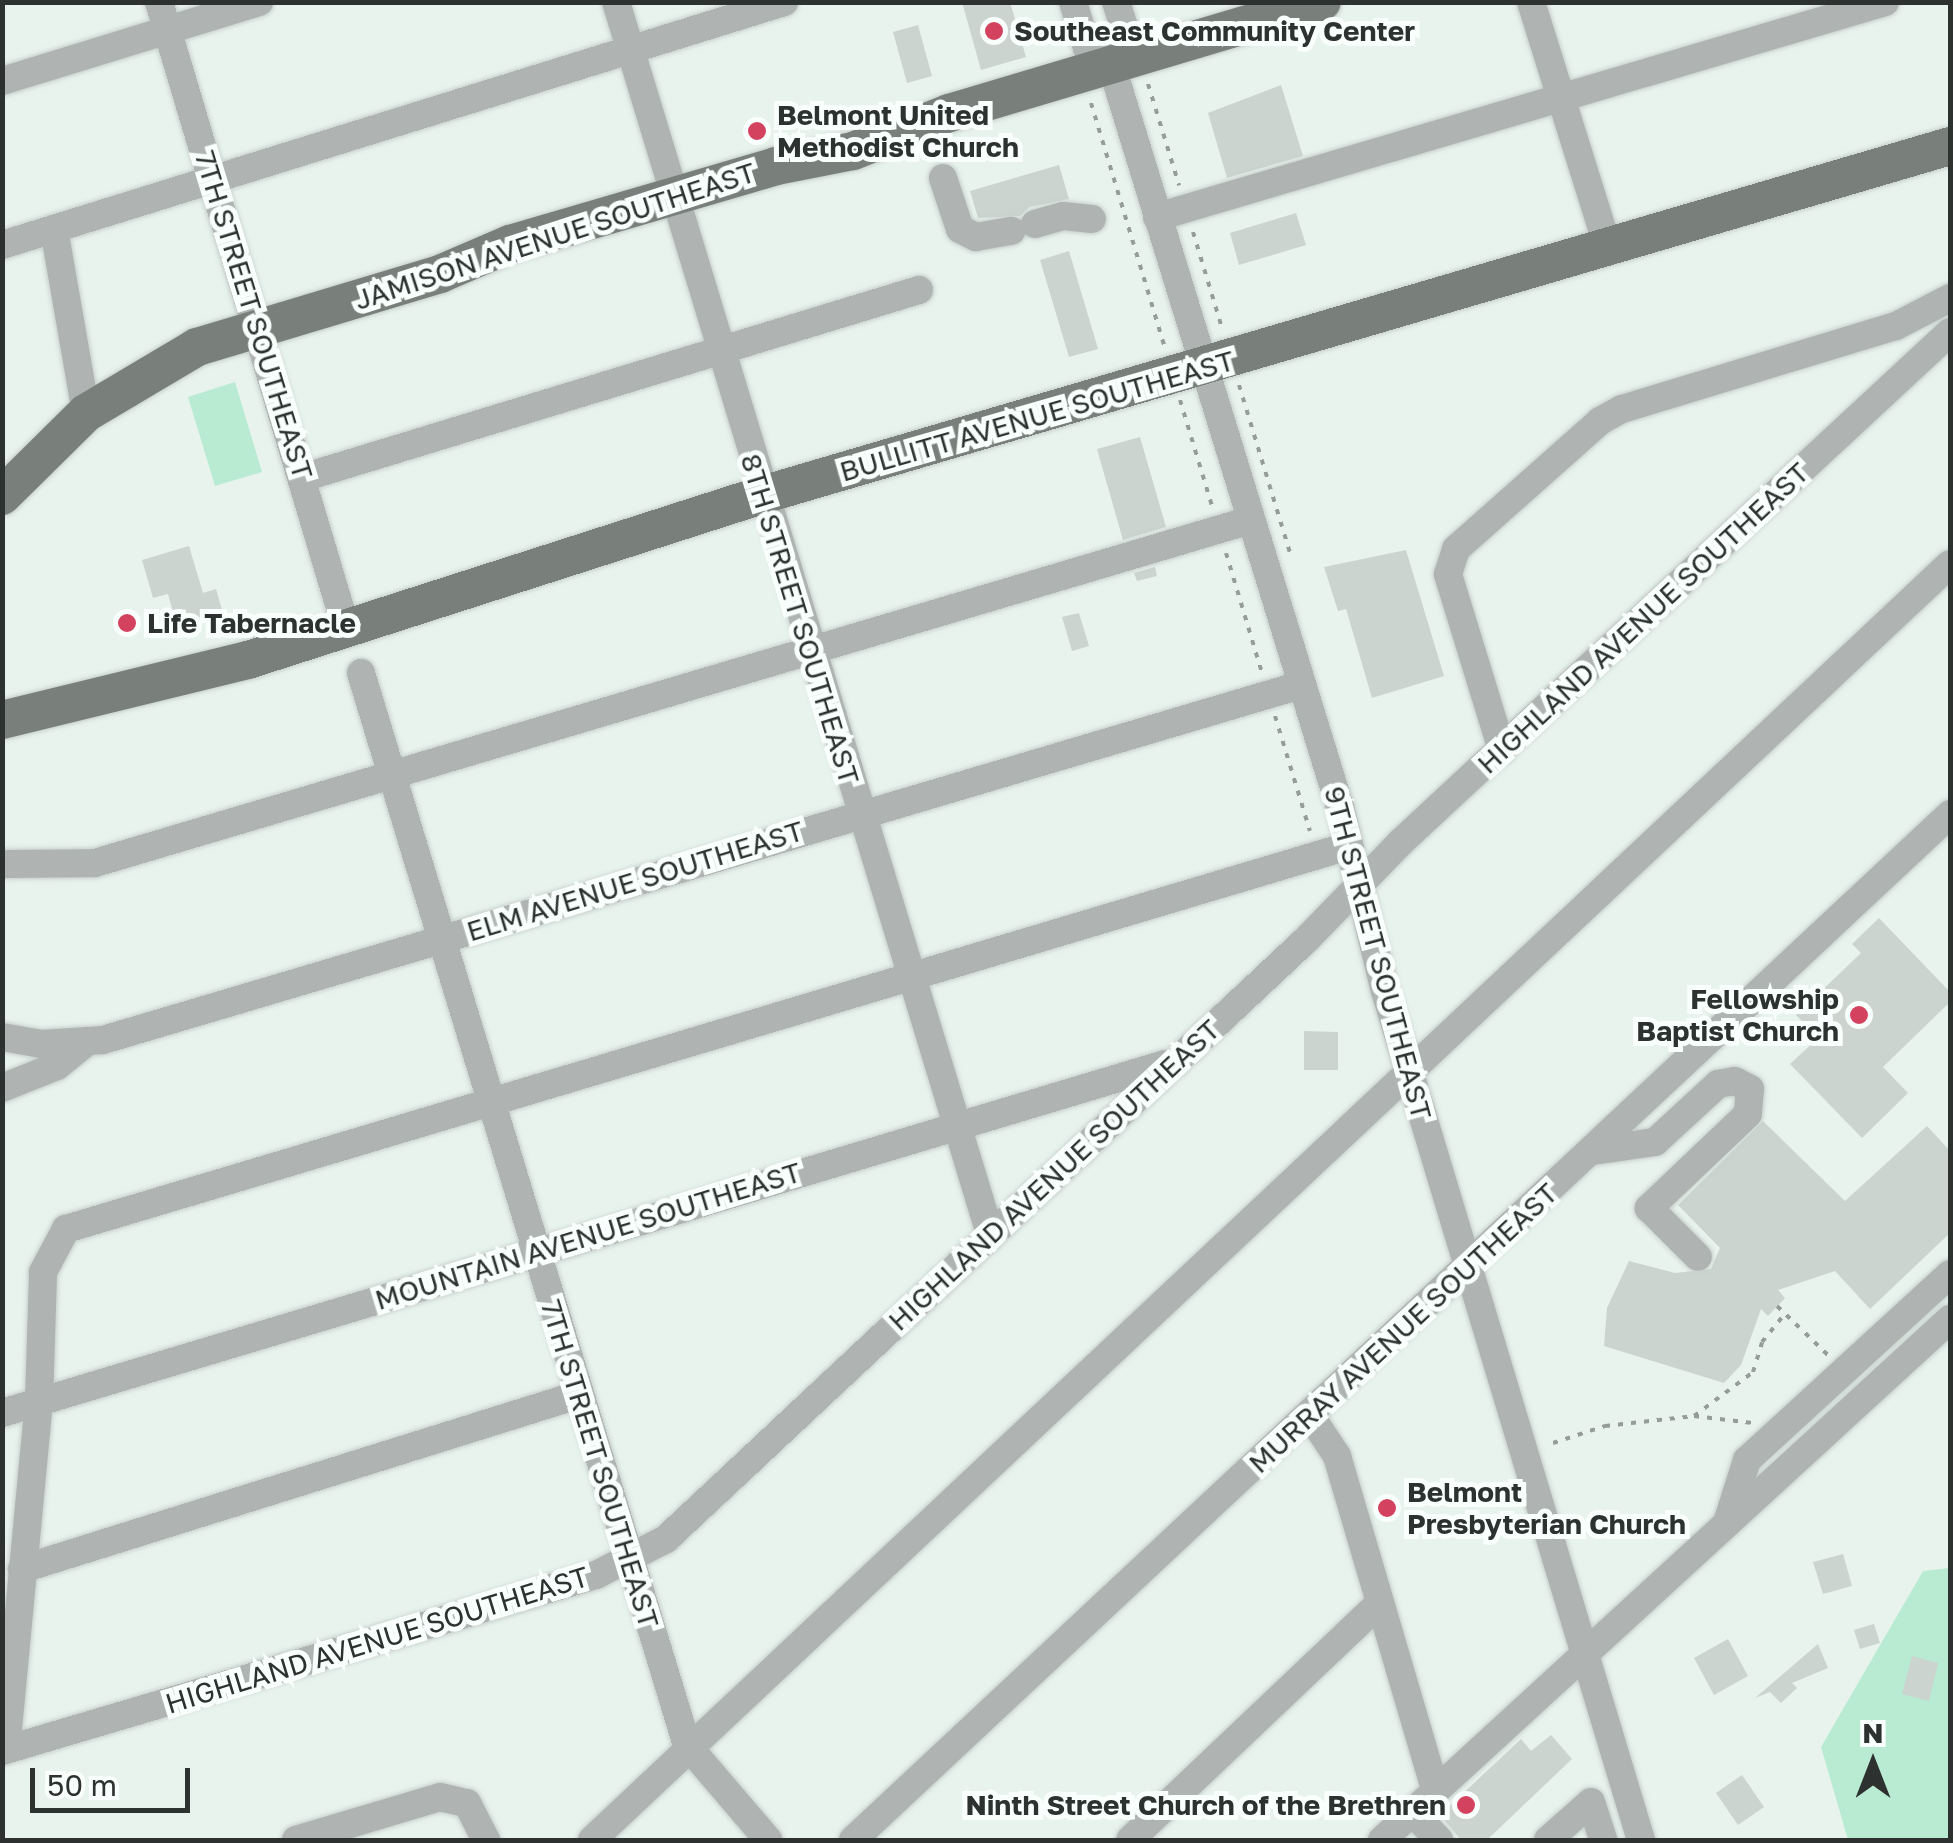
<!DOCTYPE html>
<html>
<head>
<meta charset="utf-8">
<style>
  body { margin:0 }
  #map { position:relative; width:1953px; height:1843px; overflow:hidden; background:#e9f3ee; font-family:"Golos Text",sans-serif }
  div>[style] { position:absolute }
  .green>* { inset:0; background:#b8ebd2 }
  .building>* { inset:0; background:#cbd4cf }
  .path>* { height:4px; margin-top:-2px; transform-origin:0; background:repeating-linear-gradient(90deg,#959c99 0 5px,transparent 0 13px) }
  .roads { filter:drop-shadow(0 0 2px #c7d0cc) drop-shadow(0 0 2px #c7d0cc) }
  .minor>* { height:28px; margin:-14px; padding:0 14px; transform-origin:14px; border-radius:14px; background:#afb3b1 }
  .major>* { height:38px; margin:-19px; padding:0 19px; transform-origin:19px; border-radius:19px; background:#79807c }
  .dots>* { width:28px; height:28px; translate:-50% -50%; box-sizing:border-box; border:5px solid #f9fffc; border-radius:50% }
  span { translate:-50% -50%; white-space:nowrap; text-align:center; line-height:1.15; -webkit-text-stroke:10px #f9fffc; paint-order:stroke }
  .poi-label { font-size:28px; color:#2d312f; font-weight:700 }
  .left { translate:0 -50%; text-align:left }
  .right { translate:-100% -50%; text-align:right }
  .street-label { font-size:28px; color:#2d312f }
  .frame { position:absolute; inset:0; border:5px solid #2d312f; pointer-events:none }
  .north { position:absolute; left:1823px; top:1713px; width:100px; height:100px; -webkit-text-stroke:8px #f9fffc; paint-order:stroke; rotate:0deg; font-size:28px; font-weight:700; line-height:40px; text-align:center; color:#2d312f }
  .north::after { content:''; display:block; margin:auto; width:35px; height:45px; background:#2d312f; clip-path:polygon(50% 0,100% 100%,50% 72%,0 100%) }
  .scale { position:absolute; left:30px; top:1768px; width:160px; height:45px; box-sizing:border-box; border:5px solid #2d312f; border-top:0; padding-left:12px; font-size:30px; line-height:35px; white-space:nowrap; color:#2d312f; -webkit-text-stroke:8px #f9fffc; paint-order:stroke }
</style>
</head>
<body>
<div id="map">
  <div class="green">
    <div style="clip-path:polygon(235px 382px,262px 472px,215px 486px,188px 397px)"></div>
    <div style="clip-path:polygon(1950px 1568px,1950px 1840px,1848px 1840px,1821px 1747px,1923px 1571px)"></div>
  </div>
  <div class="building">
    <div style="clip-path:polygon(962px 2px,1010px 2px,1026px 57px,981px 70px)"></div>
    <div style="clip-path:polygon(918px 25px,932px 76px,907px 83px,893px 32px)"></div>
    <div style="clip-path:polygon(1281px 85px,1303px 156px,1227px 178px,1208px 113px)"></div>
    <div style="clip-path:polygon(1059px 165px,1069px 199px,1030px 207px,1020px 216px,978px 218px,970px 191px)"></div>
    <div style="clip-path:polygon(1296px 213px,1306px 245px,1239px 265px,1230px 233px)"></div>
    <div style="clip-path:polygon(1069px 251px,1098px 349px,1069px 357px,1040px 260px)"></div>
    <div style="clip-path:polygon(1140px 437px,1166px 527px,1123px 540px,1097px 449px)"></div>
    <div style="clip-path:polygon(189px 546px,203px 593px,216px 589px,224px 617px,178px 630px,168px 594px,153px 598px,142px 560px)"></div>
    <div style="clip-path:polygon(1406px 550px,1444px 676px,1372px 698px,1346px 609px,1338px 611px,1324px 567px)"></div>
    <div style="clip-path:polygon(1155px 567px,1157px 576px,1137px 581px,1134px 573px)"></div>
    <div style="clip-path:polygon(1079px 613px,1089px 646px,1072px 651px,1062px 617px)"></div>
    <div style="clip-path:polygon(1879px 918px,1950px 992px,1950px 1002px,1883px 1067px,1908px 1093px,1862px 1138px,1790px 1064px,1818px 1038px,1796px 1015px,1861px 953px,1852px 944px)"></div>
    <div style="clip-path:polygon(1304px 1031px,1338px 1032px,1338px 1070px,1304px 1070px)"></div>
    <div style="clip-path:polygon(1763px 1121px,1845px 1201px,1927px 1126px,1950px 1151px,1950px 1233px,1870px 1309px,1835px 1271px,1778px 1290px,1785px 1298px,1768px 1316px,1761px 1309px,1741px 1365px,1724px 1383px,1604px 1346px,1607px 1308px,1629px 1261px,1675px 1273px,1711px 1269px,1720px 1248px,1678px 1205px)"></div>
    <div style="clip-path:polygon(1843px 1554px,1852px 1586px,1823px 1594px,1813px 1562px)"></div>
    <div style="clip-path:polygon(1874px 1624px,1880px 1643px,1860px 1649px,1854px 1630px)"></div>
    <div style="clip-path:polygon(1728px 1639px,1748px 1676px,1714px 1695px,1694px 1658px)"></div>
    <div style="clip-path:polygon(1818px 1644px,1828px 1668px,1792px 1683px,1797px 1688px,1781px 1703px,1770px 1692px,1755px 1698px)"></div>
    <div style="clip-path:polygon(1912px 1656px,1938px 1663px,1929px 1701px,1902px 1694px)"></div>
    <div style="clip-path:polygon(1551px 1735px,1572px 1759px,1487px 1840px,1461px 1840px,1440px 1815px,1521px 1739px,1531px 1751px)"></div>
    <div style="clip-path:polygon(1742px 1775px,1764px 1807px,1738px 1825px,1716px 1793px)"></div>
  </div>
  <div class="path">
    <div style="left:1148px;top:84px;width:106px;rotate:72.9deg"></div>
    <div style="left:1091px;top:103px;width:256px;rotate:73.2deg"></div>
    <div style="left:1193px;top:232px;width:100px;rotate:73.2deg"></div>
    <div style="left:1239px;top:385px;width:176px;rotate:73.1deg"></div>
    <div style="left:1180px;top:400px;width:111px;rotate:73.2deg"></div>
    <div style="left:1226px;top:553px;width:125px;rotate:73.3deg"></div>
    <div style="left:1275px;top:716px;width:120px;rotate:73.1deg"></div>
    <div style="left:1777px;top:1306px;width:71px;rotate:43.9deg"></div>
    <div style="left:1694px;top:1416px;width:74px;rotate:-36.7deg"></div>
    <div style="left:1753px;top:1372px;width:31px;rotate:-73deg"></div>
    <div style="left:1762px;top:1342px;width:36px;rotate:-51deg"></div>
    <div style="left:1553px;top:1443px;width:55px;rotate:-18.1deg"></div>
    <div style="left:1605px;top:1426px;width:90px;rotate:-6.4deg"></div>
    <div style="left:1694px;top:1416px;width:59px;rotate:6.8deg"></div>
  </div>
  <div class="roads">
    <div class="minor">
      <div style="left:159px;top:2px;width:653px;rotate:73.37deg"></div>
      <div style="left:616px;top:2px;width:1288px;rotate:73.11deg"></div>
      <div style="left:1073px;top:2px;width:48px;rotate:73.1deg"></div>
      <div style="left:1087px;top:48px;width:31px;rotate:37deg"></div>
      <div style="left:1116px;top:2px;width:26px;rotate:72deg"></div>
      <div style="left:1124px;top:27px;width:42px;rotate:106.7deg"></div>
      <div style="left:1112px;top:67px;width:774px;rotate:72.88deg"></div>
      <div style="left:1340px;top:807px;width:189px;rotate:76.3deg"></div>
      <div style="left:1385px;top:991px;width:887px;rotate:73.22deg"></div>
      <div style="left:1531px;top:2px;width:257px;rotate:72.6deg"></div>
      <div style="left:2px;top:81px;width:269px;rotate:-17.1deg"></div>
      <div style="left:943px;top:178px;width:54px;rotate:71.6deg"></div>
      <div style="left:960px;top:229px;width:18px;rotate:27deg"></div>
      <div style="left:976px;top:237px;width:36px;rotate:-10deg"></div>
      <div style="left:1157px;top:217px;width:759px;rotate:-16.45deg"></div>
      <div style="left:1035px;top:224px;width:29px;rotate:-16deg"></div>
      <div style="left:1063px;top:216px;width:29px;rotate:6deg"></div>
      <div style="left:54px;top:229px;width:187px;rotate:80.1deg"></div>
      <div style="left:2px;top:245px;width:819px;rotate:-17.26deg"></div>
      <div style="left:302px;top:478px;width:645px;rotate:-16.95deg"></div>
      <div style="left:361px;top:673px;width:1120px;rotate:73.09deg"></div>
      <div style="left:687px;top:1745px;width:125px;rotate:49.5deg"></div>
      <div style="left:1502px;top:750px;width:184px;rotate:-107.1deg"></div>
      <div style="left:1448px;top:574px;width:26px;rotate:-72deg"></div>
      <div style="left:1456px;top:549px;width:193px;rotate:-41.6deg"></div>
      <div style="left:1600px;top:421px;width:25px;rotate:-29deg"></div>
      <div style="left:1622px;top:409px;width:286px;rotate:-16.9deg"></div>
      <div style="left:1896px;top:326px;width:61px;rotate:-27.4deg"></div>
      <div style="left:2px;top:864px;width:93px;rotate:-0.6deg"></div>
      <div style="left:95px;top:863px;width:1206px;rotate:-16.53deg"></div>
      <div style="left:2px;top:1037px;width:40px;rotate:10deg"></div>
      <div style="left:41px;top:1044px;width:62px;rotate:-3.7deg"></div>
      <div style="left:103px;top:1040px;width:1249px;rotate:-16.51deg"></div>
      <div style="left:2px;top:1088px;width:59px;rotate:-21.8deg"></div>
      <div style="left:57px;top:1066px;width:36px;rotate:-39deg"></div>
      <div style="left:1593px;top:1151px;width:63px;rotate:-8.3deg"></div>
      <div style="left:1655px;top:1142px;width:86px;rotate:-42.6deg"></div>
      <div style="left:1718px;top:1084px;width:17px;rotate:-10deg"></div>
      <div style="left:1735px;top:1081px;width:17px;rotate:28deg"></div>
      <div style="left:1750px;top:1089px;width:25px;rotate:95deg"></div>
      <div style="left:1748px;top:1114px;width:137px;rotate:136.5deg"></div>
      <div style="left:1649px;top:1208px;width:69px;rotate:45deg"></div>
      <div style="left:2px;top:1413px;width:1214px;rotate:-16.7deg"></div>
      <div style="left:1310px;top:1415px;width:49px;rotate:56.6deg"></div>
      <div style="left:1337px;top:1456px;width:348px;rotate:73.6deg"></div>
      <div style="left:1727px;top:1523px;width:66px;rotate:-72.4deg"></div>
      <div style="left:1747px;top:1460px;width:275px;rotate:-42.5deg"></div>
      <div style="left:22px;top:1569px;width:583px;rotate:-17.38deg"></div>
      <div style="left:6px;top:1750px;width:350px;rotate:-84.6deg"></div>
      <div style="left:39px;top:1402px;width:130px;rotate:-88.2deg"></div>
      <div style="left:43px;top:1272px;width:49px;rotate:-61.9deg"></div>
      <div style="left:66px;top:1229px;width:1338px;rotate:-16.63deg"></div>
      <div style="left:2px;top:1751px;width:620px;rotate:-16.5deg"></div>
      <div style="left:596px;top:1575px;width:79px;rotate:-27.2deg"></div>
      <div style="left:666px;top:1539px;width:878px;rotate:-43.11deg"></div>
      <div style="left:1307px;top:939px;width:135px;rotate:-45.9deg"></div>
      <div style="left:1401px;top:842px;width:749px;rotate:-42.89deg"></div>
      <div style="left:1412px;top:1812px;width:39px;rotate:46deg"></div>
      <div style="left:296px;top:1840px;width:150px;rotate:-16.6deg"></div>
      <div style="left:440px;top:1797px;width:28px;rotate:13deg"></div>
      <div style="left:467px;top:1803px;width:42px;rotate:62.8deg"></div>
      <div style="left:592px;top:1840px;width:1863px;rotate:-43.22deg"></div>
      <div style="left:853px;top:1840px;width:1502px;rotate:-43.08deg"></div>
      <div style="left:1130px;top:1840px;width:343px;rotate:-43.5deg"></div>
      <div style="left:1382px;top:1840px;width:771px;rotate:-42.53deg"></div>
      <div style="left:1548px;top:1840px;width:57px;rotate:-41.5deg"></div>
      <div style="left:1591px;top:1802px;width:40px;rotate:72deg"></div>
    </div>
    <div class="major">
      <div style="left:2px;top:496px;width:118px;rotate:-44.7deg"></div>
      <div style="left:86px;top:413px;width:129px;rotate:-30.7deg"></div>
      <div style="left:197px;top:347px;width:254px;rotate:-16.7deg"></div>
      <div style="left:440px;top:274px;width:76px;rotate:-23.2deg"></div>
      <div style="left:510px;top:244px;width:277px;rotate:-16.3deg"></div>
      <div style="left:776px;top:166px;width:78px;rotate:-11deg"></div>
      <div style="left:853px;top:151px;width:103px;rotate:-21.6deg"></div>
      <div style="left:949px;top:113px;width:389px;rotate:-16.6deg"></div>
      <div style="left:2px;top:720px;width:253px;rotate:-13.7deg"></div>
      <div style="left:248px;top:660px;width:540px;rotate:-17.8deg"></div>
      <div style="left:762px;top:495px;width:1238px;rotate:-16.37deg"></div>
    </div>
  </div>
  <div class="dots">
    <div style="left:994px;top:31px;background:#d3435f"></div>
    <div style="left:757px;top:131px;background:#d3435f"></div>
    <div style="left:127px;top:623px;background:#d3435f"></div>
    <div style="left:1859px;top:1015px;background:#d3435f"></div>
    <div style="left:1387px;top:1508px;background:#d3435f"></div>
    <div style="left:1466px;top:1805px;background:#d3435f"></div>
  </div>
  <div class="poi-label">
    <span class="left" style="left:1014px;top:31px">Southeast Community Center</span>
    <span class="left" style="left:777px;top:131px">Belmont United<br>Methodist Church</span>
    <span class="left" style="left:147px;top:623px">Life Tabernacle</span>
    <span class="right" style="left:1839px;top:1015px">Fellowship<br>Baptist Church</span>
    <span class="left" style="left:1407px;top:1508px">Belmont<br>Presbyterian Church</span>
    <span class="right" style="left:1446px;top:1805px">Ninth Street Church of the Brethren</span>
  </div>
  <div class="street-label">
    <span style="left:555px;top:236px;rotate:-18deg">JAMISON AVENUE SOUTHEAST</span>
    <span style="left:254px;top:315px;rotate:73deg">7TH STREET SOUTHEAST</span>
    <span style="left:1037px;top:416px;rotate:-16deg">BULLITT AVENUE SOUTHEAST</span>
    <span style="left:1643px;top:618px;rotate:-43deg">HIGHLAND AVENUE SOUTHEAST</span>
    <span style="left:800px;top:619px;rotate:73deg">8TH STREET SOUTHEAST</span>
    <span style="left:635px;top:881px;rotate:-17deg">ELM AVENUE SOUTHEAST</span>
    <span style="left:1378px;top:953px;rotate:75deg">9TH STREET SOUTHEAST</span>
    <span style="left:1054px;top:1175px;rotate:-43deg">HIGHLAND AVENUE SOUTHEAST</span>
    <span style="left:588px;top:1236px;rotate:-17deg">MOUNTAIN AVENUE SOUTHEAST</span>
    <span style="left:1403px;top:1328px;rotate:-43deg">MURRAY AVENUE SOUTHEAST</span>
    <span style="left:600px;top:1464px;rotate:73deg">7TH STREET SOUTHEAST</span>
    <span style="left:377px;top:1640px;rotate:-17deg">HIGHLAND AVENUE SOUTHEAST</span>
  </div>
  <div class="frame"></div>
  <div class="north">N</div>
  <div class="scale">50 m</div>
</div>
</body>
</html>
